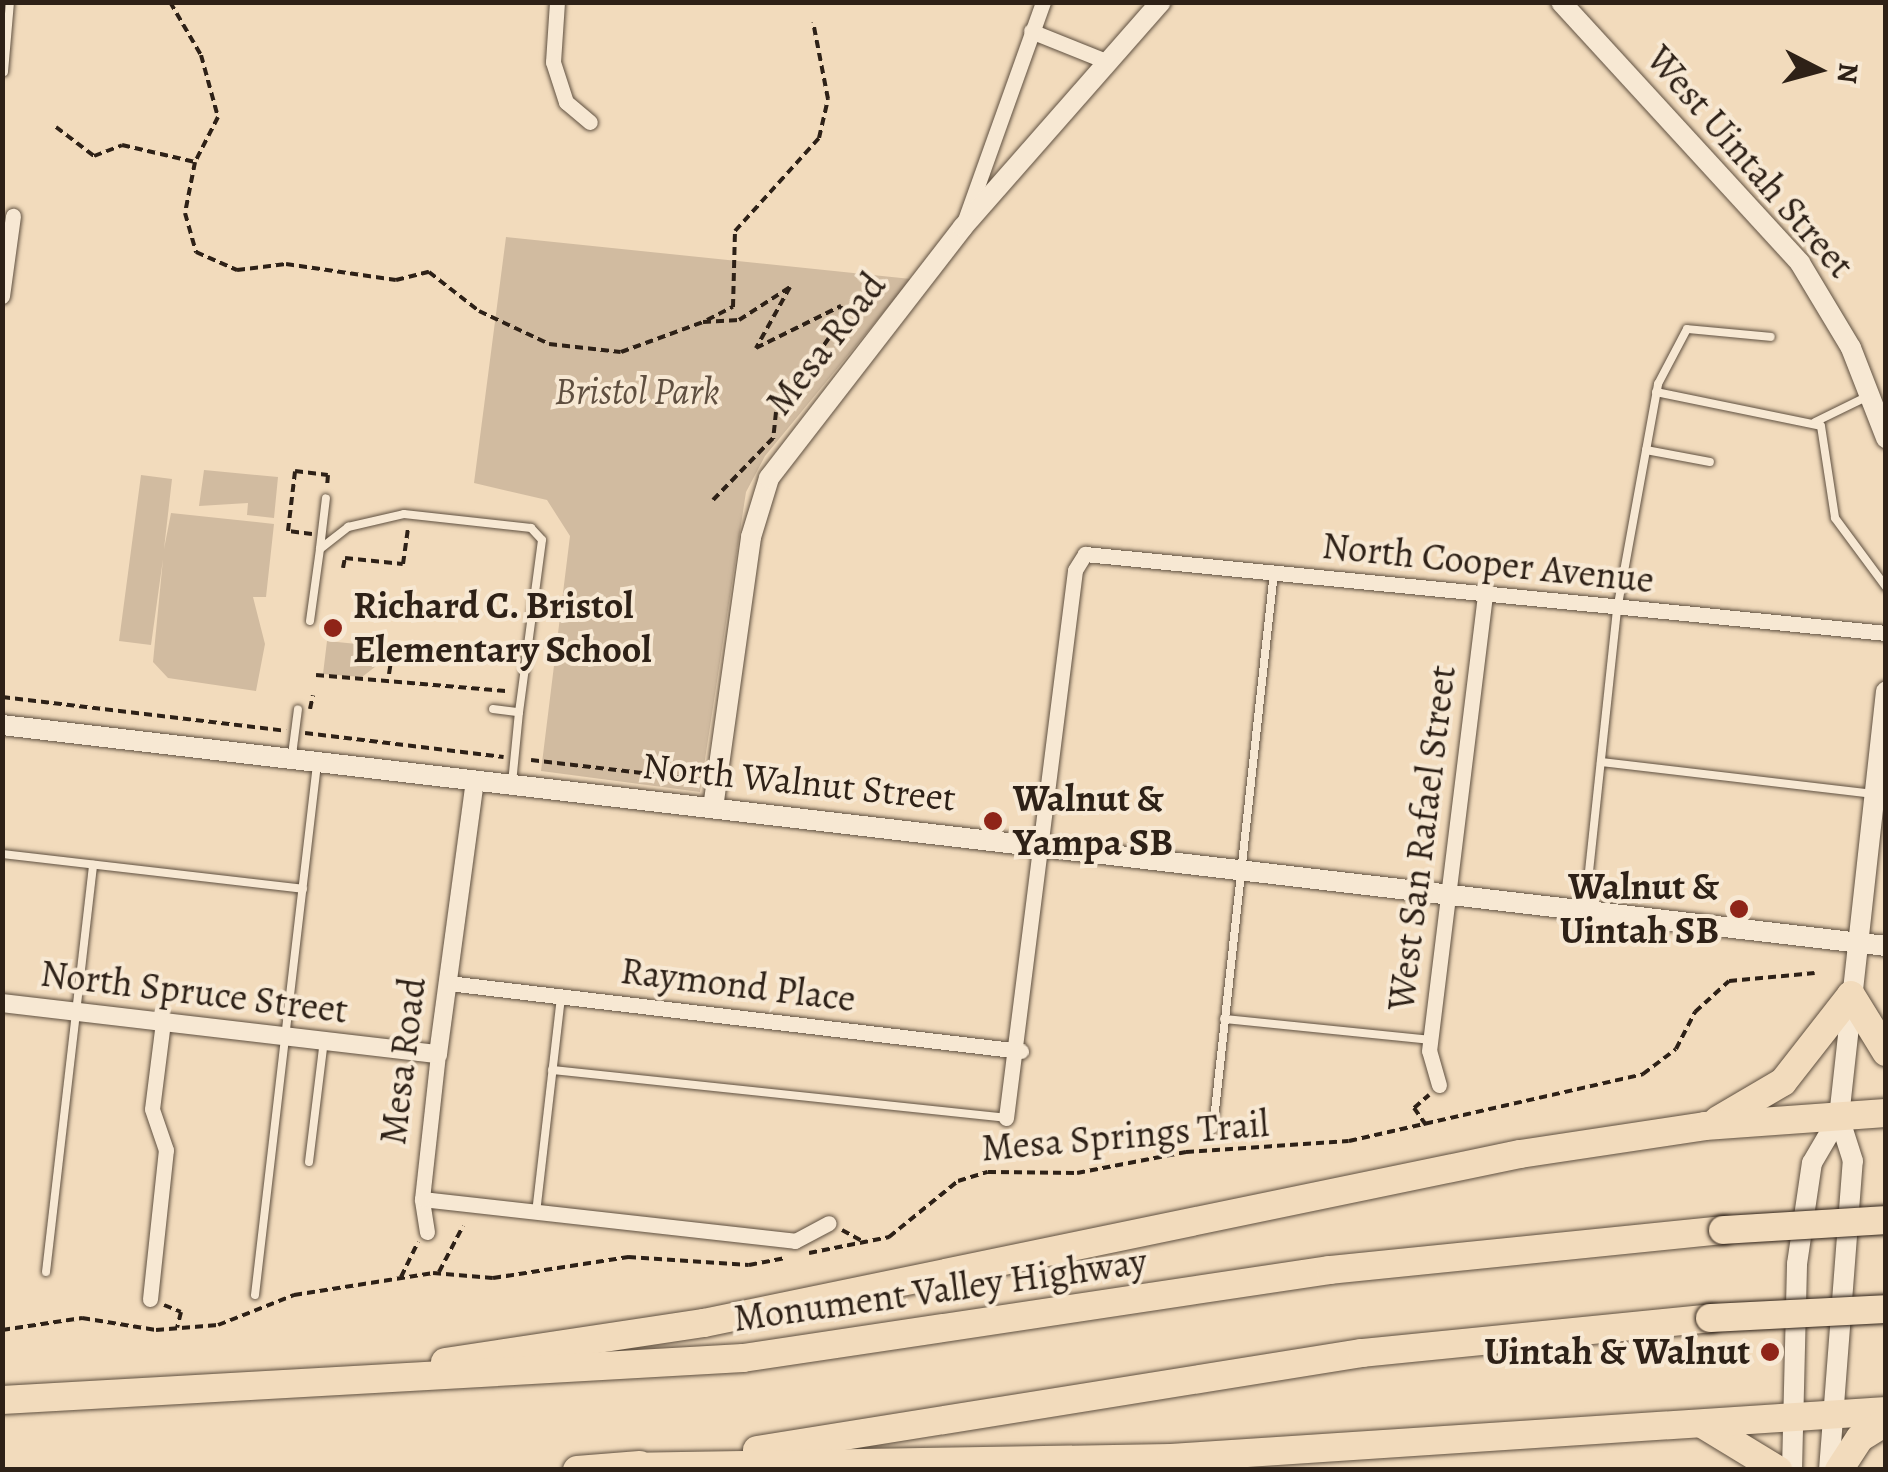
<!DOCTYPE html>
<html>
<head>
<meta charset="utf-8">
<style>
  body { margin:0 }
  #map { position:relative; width:1888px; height:1472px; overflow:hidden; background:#f2dbbc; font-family:Alegreya,serif }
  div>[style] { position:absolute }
  .green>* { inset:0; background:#d1bba0 }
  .path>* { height:4px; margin-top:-2px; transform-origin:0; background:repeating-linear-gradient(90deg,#2e2117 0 8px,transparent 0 13px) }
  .roads { filter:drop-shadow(0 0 2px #5f5040) drop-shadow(0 0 2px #5f5040) }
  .service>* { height:8px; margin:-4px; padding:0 4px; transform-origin:4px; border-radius:4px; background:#f7e8d3 }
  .minor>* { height:15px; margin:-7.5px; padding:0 7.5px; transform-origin:7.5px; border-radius:7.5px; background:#f7e8d3 }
  .tertiary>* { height:18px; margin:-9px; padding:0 9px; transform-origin:9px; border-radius:9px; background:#f7e8d3 }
  .secondary>* { height:20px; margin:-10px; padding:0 10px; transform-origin:10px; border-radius:10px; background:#f7e8d3 }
  .motorway>* { height:28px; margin:-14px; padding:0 14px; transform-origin:14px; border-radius:14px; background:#f2dbbc }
  .bridges { filter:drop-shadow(0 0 2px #2e2117) drop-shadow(0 0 2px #2e2117) }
  .motorway-bridge>* { height:28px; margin:-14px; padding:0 14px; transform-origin:14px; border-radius:14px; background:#f2dbbc }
  .dots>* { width:28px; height:28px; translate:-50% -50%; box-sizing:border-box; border:5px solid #f7e8d3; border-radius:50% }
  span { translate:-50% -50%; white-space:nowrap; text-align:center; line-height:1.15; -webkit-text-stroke:8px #f7e8d3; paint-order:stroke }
  .street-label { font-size:38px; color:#2e2117 }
  .park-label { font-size:38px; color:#5f4f40; font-style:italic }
  .poi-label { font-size:38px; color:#2e2117; font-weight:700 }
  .left { translate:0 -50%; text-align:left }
  .right { translate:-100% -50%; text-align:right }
  .frame { position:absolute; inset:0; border:5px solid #2e2117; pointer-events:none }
  .north { position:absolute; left:1768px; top:20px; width:100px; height:100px; -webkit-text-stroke:8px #f7e8d3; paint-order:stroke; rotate:96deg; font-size:28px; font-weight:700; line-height:40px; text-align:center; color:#2e2117 }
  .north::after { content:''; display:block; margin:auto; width:35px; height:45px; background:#2e2117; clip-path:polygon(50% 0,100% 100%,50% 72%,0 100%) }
</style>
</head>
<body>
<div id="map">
  <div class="green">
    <div style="clip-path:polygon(506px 237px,911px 279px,765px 456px,746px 492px,700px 792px,541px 771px,570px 536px,547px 500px,474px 483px)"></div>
    <div style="clip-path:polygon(204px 470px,278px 477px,274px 518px,247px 515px,248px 503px,199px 506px)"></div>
    <div style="clip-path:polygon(141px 475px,172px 479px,164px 549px,171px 513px,274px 524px,266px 597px,253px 597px,265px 644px,256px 691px,168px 678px,153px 662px,163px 559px,151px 645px,119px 641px)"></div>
    <div style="clip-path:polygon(327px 641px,357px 644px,356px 654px,381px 651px,380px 663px,362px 677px,323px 674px)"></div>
  </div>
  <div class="path">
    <div style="left:170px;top:2px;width:61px;rotate:59.7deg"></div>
    <div style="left:201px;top:55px;width:64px;rotate:74.7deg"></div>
    <div style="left:218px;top:117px;width:51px;rotate:117.1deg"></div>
    <div style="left:195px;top:162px;width:52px;rotate:101.1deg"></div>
    <div style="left:185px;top:213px;width:41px;rotate:74.2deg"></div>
    <div style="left:196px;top:252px;width:45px;rotate:23.7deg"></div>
    <div style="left:237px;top:270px;width:49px;rotate:-7deg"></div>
    <div style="left:286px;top:264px;width:111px;rotate:8.3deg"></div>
    <div style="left:396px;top:280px;width:34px;rotate:-14deg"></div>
    <div style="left:429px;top:272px;width:63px;rotate:38deg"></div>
    <div style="left:479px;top:311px;width:77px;rotate:25.2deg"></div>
    <div style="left:549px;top:344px;width:72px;rotate:6.3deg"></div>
    <div style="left:621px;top:352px;width:87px;rotate:-20.1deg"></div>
    <div style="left:703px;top:322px;width:36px;rotate:-3deg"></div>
    <div style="left:739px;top:320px;width:61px;rotate:-32.9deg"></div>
    <div style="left:790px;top:287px;width:70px;rotate:119.1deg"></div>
    <div style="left:756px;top:348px;width:95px;rotate:-26.3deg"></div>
    <div style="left:841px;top:306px;width:11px;rotate:75deg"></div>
    <div style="left:844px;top:317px;width:117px;rotate:125.6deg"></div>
    <div style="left:776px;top:412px;width:27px;rotate:96deg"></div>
    <div style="left:56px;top:127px;width:48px;rotate:37.3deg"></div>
    <div style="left:94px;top:156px;width:30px;rotate:-21deg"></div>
    <div style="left:122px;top:145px;width:75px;rotate:13.1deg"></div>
    <div style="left:707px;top:320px;width:29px;rotate:-27deg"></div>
    <div style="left:733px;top:307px;width:76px;rotate:-88.5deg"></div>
    <div style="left:735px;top:231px;width:125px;rotate:-47.9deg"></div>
    <div style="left:819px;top:138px;width:40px;rotate:-77deg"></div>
    <div style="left:828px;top:99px;width:78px;rotate:-101deg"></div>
    <div style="left:713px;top:500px;width:86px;rotate:-45.9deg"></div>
    <div style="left:312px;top:534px;width:24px;rotate:-173deg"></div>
    <div style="left:288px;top:531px;width:60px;rotate:-83.3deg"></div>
    <div style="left:295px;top:471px;width:33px;rotate:7deg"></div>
    <div style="left:328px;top:475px;width:11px;rotate:95deg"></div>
    <div style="left:343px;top:568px;width:10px;rotate:-79deg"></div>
    <div style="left:345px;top:558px;width:58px;rotate:5.9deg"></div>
    <div style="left:403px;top:564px;width:37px;rotate:-82deg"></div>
    <div style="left:389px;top:674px;width:24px;rotate:-81deg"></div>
    <div style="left:316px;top:675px;width:193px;rotate:4.8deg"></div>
    <div style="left:2px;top:697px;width:286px;rotate:6.8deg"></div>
    <div style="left:310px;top:709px;width:14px;rotate:-78deg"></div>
    <div style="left:305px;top:733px;width:200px;rotate:6.9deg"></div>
    <div style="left:531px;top:760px;width:170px;rotate:6.7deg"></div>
    <div style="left:1426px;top:1125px;width:21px;rotate:-125deg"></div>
    <div style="left:1414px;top:1108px;width:20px;rotate:-41deg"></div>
    <div style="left:842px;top:1230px;width:25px;rotate:29deg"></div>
    <div style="left:809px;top:1253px;width:82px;rotate:-11.3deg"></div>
    <div style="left:889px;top:1237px;width:89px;rotate:-39.1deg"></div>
    <div style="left:958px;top:1181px;width:31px;rotate:-17deg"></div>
    <div style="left:988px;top:1172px;width:89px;rotate:0.6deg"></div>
    <div style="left:1077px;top:1173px;width:111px;rotate:-10.9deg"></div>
    <div style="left:1186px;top:1152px;width:163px;rotate:-3.9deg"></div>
    <div style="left:1349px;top:1141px;width:302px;rotate:-12.8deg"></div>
    <div style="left:1643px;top:1074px;width:41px;rotate:-37.1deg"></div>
    <div style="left:1676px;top:1049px;width:42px;rotate:-62.8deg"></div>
    <div style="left:1695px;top:1012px;width:46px;rotate:-42.4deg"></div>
    <div style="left:1729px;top:981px;width:86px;rotate:-5.3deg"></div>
    <div style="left:439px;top:1272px;width:52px;rotate:-62.4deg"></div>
    <div style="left:401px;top:1277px;width:39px;rotate:-64deg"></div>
    <div style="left:164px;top:1305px;width:18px;rotate:22deg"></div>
    <div style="left:181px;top:1312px;width:16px;rotate:104deg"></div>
    <div style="left:2px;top:1330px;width:81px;rotate:-8.5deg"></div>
    <div style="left:82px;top:1318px;width:75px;rotate:9.2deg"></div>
    <div style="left:156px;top:1330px;width:62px;rotate:-4.6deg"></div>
    <div style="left:218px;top:1325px;width:82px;rotate:-21.5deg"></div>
    <div style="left:294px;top:1295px;width:141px;rotate:-9deg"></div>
    <div style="left:433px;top:1273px;width:60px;rotate:4.8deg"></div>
    <div style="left:493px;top:1278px;width:137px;rotate:-8.8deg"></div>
    <div style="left:628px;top:1257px;width:121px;rotate:3.8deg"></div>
    <div style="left:749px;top:1265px;width:37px;rotate:-11deg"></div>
  </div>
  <div class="roads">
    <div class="service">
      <div style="left:4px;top:72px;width:70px;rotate:-85.1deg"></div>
      <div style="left:1656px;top:392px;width:168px;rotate:11.6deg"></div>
      <div style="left:1821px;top:426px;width:93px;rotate:81.3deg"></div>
      <div style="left:1835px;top:518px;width:86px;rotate:53.5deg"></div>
      <div style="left:1815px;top:422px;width:59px;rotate:-26.1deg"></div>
      <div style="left:1646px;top:450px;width:65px;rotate:10.6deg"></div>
      <div style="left:320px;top:548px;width:50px;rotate:-83.2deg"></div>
      <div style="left:310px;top:621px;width:73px;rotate:-82.1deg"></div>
      <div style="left:320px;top:549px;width:36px;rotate:-38deg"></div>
      <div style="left:348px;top:527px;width:57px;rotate:-13.1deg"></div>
      <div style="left:404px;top:514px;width:128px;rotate:6.3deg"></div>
      <div style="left:531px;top:528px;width:16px;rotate:47deg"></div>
      <div style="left:542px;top:540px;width:174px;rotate:97.6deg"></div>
      <div style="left:493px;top:709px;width:26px;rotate:7deg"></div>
      <div style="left:519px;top:712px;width:72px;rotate:95.6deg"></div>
      <div style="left:292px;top:755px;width:46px;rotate:-82.6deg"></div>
      <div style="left:1601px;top:762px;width:275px;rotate:6.7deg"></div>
      <div style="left:2px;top:854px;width:303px;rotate:6.6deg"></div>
      <div style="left:1585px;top:909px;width:301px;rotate:-83.9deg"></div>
      <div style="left:1617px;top:610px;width:230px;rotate:-79.7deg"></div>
      <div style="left:1658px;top:384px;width:62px;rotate:-62.2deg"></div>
      <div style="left:1687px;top:329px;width:84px;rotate:5.4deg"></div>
      <div style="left:1224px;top:1019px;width:207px;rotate:5.8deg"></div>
      <div style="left:552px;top:1070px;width:457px;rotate:6deg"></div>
      <div style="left:1213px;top:1129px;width:560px;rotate:-83.75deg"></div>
      <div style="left:309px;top:1162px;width:123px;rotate:-83deg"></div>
      <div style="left:536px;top:1213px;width:218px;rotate:-83.4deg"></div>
      <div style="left:46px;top:1272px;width:410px;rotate:-83.4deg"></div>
      <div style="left:255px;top:1295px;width:535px;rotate:-83.34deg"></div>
    </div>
    <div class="minor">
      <div style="left:557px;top:2px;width:60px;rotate:93.8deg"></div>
      <div style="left:553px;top:62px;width:42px;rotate:72deg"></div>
      <div style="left:566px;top:102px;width:31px;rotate:40deg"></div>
      <div style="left:1031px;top:31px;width:83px;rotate:21.9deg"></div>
      <div style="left:965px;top:220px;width:232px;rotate:-70.3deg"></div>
      <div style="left:2px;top:296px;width:81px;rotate:-82.2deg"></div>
      <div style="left:448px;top:983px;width:577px;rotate:6.77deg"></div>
      <div style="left:1439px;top:1085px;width:35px;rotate:-106deg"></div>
      <div style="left:1429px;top:1051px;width:456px;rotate:-83deg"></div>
      <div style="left:1006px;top:1118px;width:552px;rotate:-82.82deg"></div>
      <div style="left:1075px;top:570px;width:19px;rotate:-58deg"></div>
      <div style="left:1085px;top:554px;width:805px;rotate:5.63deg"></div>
      <div style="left:422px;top:1199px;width:375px;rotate:6.4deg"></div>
      <div style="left:795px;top:1241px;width:38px;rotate:-28deg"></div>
      <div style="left:427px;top:1232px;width:33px;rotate:-99deg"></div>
      <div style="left:422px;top:1199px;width:146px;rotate:-83.7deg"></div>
      <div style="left:150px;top:1299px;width:150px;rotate:-83.9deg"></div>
      <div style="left:166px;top:1150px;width:43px;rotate:-108.9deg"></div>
      <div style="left:152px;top:1109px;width:88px;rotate:-82.8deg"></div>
    </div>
    <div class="tertiary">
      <div style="left:2px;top:1003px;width:439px;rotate:6.7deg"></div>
      <div style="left:438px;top:1054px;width:276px;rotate:-82.3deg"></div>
    </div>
    <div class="secondary">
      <div style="left:1561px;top:2px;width:354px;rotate:47.5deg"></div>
      <div style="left:1800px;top:263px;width:99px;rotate:59deg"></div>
      <div style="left:1851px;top:348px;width:97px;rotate:68.7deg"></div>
      <div style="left:2px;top:725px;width:1897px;rotate:6.69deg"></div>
      <div style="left:713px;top:808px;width:274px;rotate:-82deg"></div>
      <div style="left:751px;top:537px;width:62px;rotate:-73deg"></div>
      <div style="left:769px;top:478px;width:317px;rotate:-52.3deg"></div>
      <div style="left:963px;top:227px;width:300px;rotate:-48.7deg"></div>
      <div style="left:1792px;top:1470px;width:206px;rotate:-88.6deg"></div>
      <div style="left:1797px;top:1264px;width:102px;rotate:-81.6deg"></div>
      <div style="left:1812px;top:1163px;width:53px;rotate:-59.6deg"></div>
      <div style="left:1839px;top:1117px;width:428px;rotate:-83.7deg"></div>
      <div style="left:1829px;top:1470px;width:310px;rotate:-85.6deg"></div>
      <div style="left:1853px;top:1161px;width:46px;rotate:-107.7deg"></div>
    </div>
    <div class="motorway">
      <div style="left:1718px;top:1120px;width:75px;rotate:-30.3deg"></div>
      <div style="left:1783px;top:1082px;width:110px;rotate:-52deg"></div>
      <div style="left:1851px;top:995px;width:67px;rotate:58.4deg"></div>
      <div style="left:445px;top:1362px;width:262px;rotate:-8.6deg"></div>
      <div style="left:704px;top:1323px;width:833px;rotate:-11.7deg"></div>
      <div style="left:1520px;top:1154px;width:187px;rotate:-8.6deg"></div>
      <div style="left:1705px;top:1126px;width:181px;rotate:-4.1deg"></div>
      <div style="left:2px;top:1400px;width:742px;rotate:-3.24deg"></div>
      <div style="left:743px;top:1358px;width:594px;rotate:-8.53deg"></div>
      <div style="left:1330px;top:1270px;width:395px;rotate:-5.8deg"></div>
      <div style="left:1704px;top:1425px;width:87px;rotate:31.3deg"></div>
      <div style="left:757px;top:1450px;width:613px;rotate:-9.11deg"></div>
      <div style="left:1362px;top:1353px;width:350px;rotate:-5.7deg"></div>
      <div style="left:622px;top:1467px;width:549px;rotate:-0.94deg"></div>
      <div style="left:1171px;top:1458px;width:717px;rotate:-3.76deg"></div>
      <div style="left:577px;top:1470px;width:63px;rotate:-4.5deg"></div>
      <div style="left:1839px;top:1470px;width:38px;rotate:-57deg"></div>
      <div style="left:1860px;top:1438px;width:31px;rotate:-32deg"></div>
    </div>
  </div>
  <div class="bridges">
    <div class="motorway-bridge">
      <div style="left:1723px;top:1230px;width:163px;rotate:-3.5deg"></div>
      <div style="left:1710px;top:1318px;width:176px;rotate:-2.9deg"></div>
    </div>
  </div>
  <div class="dots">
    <div style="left:333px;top:628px;background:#8f2418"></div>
    <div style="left:993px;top:821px;background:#8f2418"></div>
    <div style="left:1739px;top:909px;background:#8f2418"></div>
    <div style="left:1770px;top:1352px;background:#8f2418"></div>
  </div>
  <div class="street-label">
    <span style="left:1750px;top:162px;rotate:49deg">West Uintah Street</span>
    <span style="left:826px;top:344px;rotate:-52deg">Mesa Road</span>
    <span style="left:1488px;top:563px;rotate:6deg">North Cooper Avenue</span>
    <span style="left:799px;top:782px;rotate:6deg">North Walnut Street</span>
    <span style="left:1422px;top:838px;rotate:-83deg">West San Rafael Street</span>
    <span style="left:738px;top:985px;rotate:7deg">Raymond Place</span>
    <span style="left:194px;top:992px;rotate:7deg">North Spruce Street</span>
    <span style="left:403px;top:1061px;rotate:-83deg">Mesa Road</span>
    <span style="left:1125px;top:1136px;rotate:-5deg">Mesa Springs Trail</span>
    <span style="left:940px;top:1290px;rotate:-8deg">Monument Valley Highway</span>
  </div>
  <div class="park-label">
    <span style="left:637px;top:392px">Bristol Park</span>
  </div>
  <div class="poi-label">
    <span class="left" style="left:353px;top:628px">Richard C. Bristol<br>Elementary School</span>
    <span class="left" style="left:1013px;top:821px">Walnut &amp;<br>Yampa SB</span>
    <span class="right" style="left:1719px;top:909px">Walnut &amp;<br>Uintah SB</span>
    <span class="right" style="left:1750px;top:1352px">Uintah &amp; Walnut</span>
  </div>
  <div class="frame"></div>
  <div class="north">N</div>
</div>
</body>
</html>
